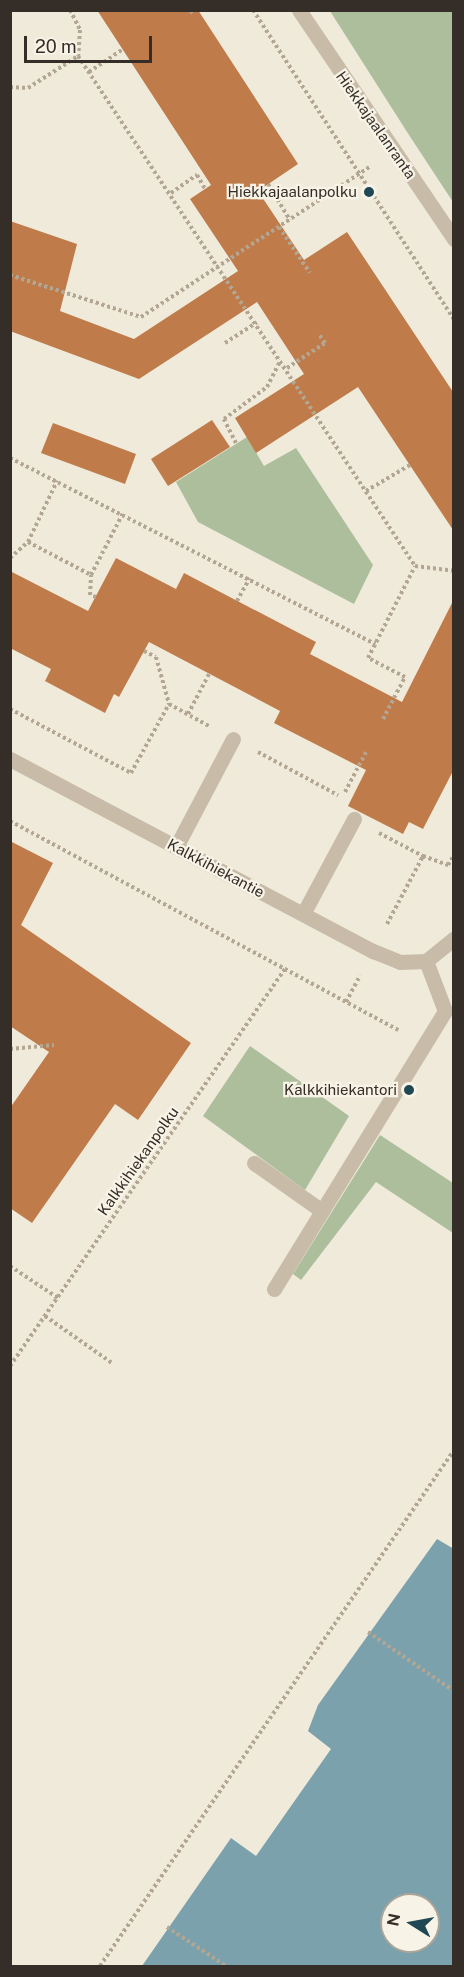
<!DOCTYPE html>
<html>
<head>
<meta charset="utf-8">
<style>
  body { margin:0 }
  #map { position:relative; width:464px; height:1977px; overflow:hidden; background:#f0eadb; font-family:"Public Sans",sans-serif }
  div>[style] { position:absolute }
  .green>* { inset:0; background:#acbe9c }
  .water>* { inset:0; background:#7ba1ac }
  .building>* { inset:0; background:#bf7c4a }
  .path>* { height:4px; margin-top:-2px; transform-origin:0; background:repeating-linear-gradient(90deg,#b3a692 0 3px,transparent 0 6px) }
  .lane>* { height:15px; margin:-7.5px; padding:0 7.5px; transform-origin:7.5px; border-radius:7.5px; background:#c8bca8 }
  .street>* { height:15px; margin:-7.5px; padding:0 7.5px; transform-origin:7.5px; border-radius:7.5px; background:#c8bca8 }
  .dots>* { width:16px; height:16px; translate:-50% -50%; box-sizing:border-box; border:3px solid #f8f3e7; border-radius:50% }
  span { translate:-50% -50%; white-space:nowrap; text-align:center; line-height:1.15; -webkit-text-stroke:4.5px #f8f3e7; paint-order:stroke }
  .street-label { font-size:15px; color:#352e28 }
  .poi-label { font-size:15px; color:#352e28 }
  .right { translate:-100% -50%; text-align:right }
  .frame { position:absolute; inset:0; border:12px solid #352e28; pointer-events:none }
  .north { position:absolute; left:380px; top:1893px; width:60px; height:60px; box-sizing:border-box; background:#f8f3e7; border:2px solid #aaa49b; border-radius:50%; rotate:281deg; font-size:16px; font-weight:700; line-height:24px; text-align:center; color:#352e28 }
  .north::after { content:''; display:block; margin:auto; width:21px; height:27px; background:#1f4754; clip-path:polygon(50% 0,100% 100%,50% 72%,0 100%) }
  .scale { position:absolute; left:24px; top:36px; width:128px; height:27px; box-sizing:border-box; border:3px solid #352e28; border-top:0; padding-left:8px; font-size:18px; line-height:21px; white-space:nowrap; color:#352e28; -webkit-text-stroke:4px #f8f3e7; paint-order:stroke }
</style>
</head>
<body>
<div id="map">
  <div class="green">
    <div style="clip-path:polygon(330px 11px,453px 11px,453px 202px,409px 135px)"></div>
    <div style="clip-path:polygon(247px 437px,264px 466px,296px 448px,373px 565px,354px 604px,198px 522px,176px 482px)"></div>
    <div style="clip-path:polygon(250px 1046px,349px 1116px,305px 1190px,203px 1116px)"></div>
    <div style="clip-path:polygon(380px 1135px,453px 1183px,453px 1233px,376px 1182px,301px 1280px,293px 1274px)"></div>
  </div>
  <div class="water">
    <div style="clip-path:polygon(evenodd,437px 1539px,454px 1549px,453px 1966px,142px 1966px,231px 1838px,256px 1856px,331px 1749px,308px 1731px,318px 1705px,437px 1539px,392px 1905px,428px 1905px,428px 1941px,392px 1941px,392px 1905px)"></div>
  </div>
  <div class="building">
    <div style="clip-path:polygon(97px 10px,198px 10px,298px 164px,258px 191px,304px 260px,347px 232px,453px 392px,453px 530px,358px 387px,256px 453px,235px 418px,304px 374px,257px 302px,139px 379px,10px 331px,10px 221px,77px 244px,60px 311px,134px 339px,238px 271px,190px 199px,211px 185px)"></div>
    <div style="clip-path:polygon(212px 420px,230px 447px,168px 486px,151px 459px)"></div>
    <div style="clip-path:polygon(53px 423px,136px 454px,125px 484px,41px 453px)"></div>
    <div style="clip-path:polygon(116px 558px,176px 589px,184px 573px,316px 642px,310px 654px,402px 702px,453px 601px,453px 771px,423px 829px,409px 822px,403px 834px,348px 806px,366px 770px,274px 723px,280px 711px,149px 642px,119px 697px,114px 694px,105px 713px,45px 681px,51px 669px,10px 648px,10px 571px,88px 611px)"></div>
    <div style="clip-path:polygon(10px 841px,53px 863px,21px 925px,191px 1043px,138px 1120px,115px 1104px,32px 1223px,10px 1208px,10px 1108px,49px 1052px,10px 1026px)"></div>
  </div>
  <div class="path">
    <div style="left:70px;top:10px;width:22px;rotate:63deg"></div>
    <div style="left:80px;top:30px;width:26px;rotate:94deg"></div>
    <div style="left:253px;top:10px;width:369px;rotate:57deg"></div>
    <div style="left:190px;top:13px;width:4px;rotate:-45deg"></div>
    <div style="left:89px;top:72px;width:40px;rotate:-34deg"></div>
    <div style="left:10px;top:87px;width:18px;rotate:3deg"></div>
    <div style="left:28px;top:88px;width:59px;rotate:-32.6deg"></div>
    <div style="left:78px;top:56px;width:611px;rotate:56.54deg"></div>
    <div style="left:268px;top:184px;width:42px;rotate:58.6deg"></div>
    <div style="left:171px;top:193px;width:32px;rotate:-35deg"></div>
    <div style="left:197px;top:175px;width:16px;rotate:60deg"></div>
    <div style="left:279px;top:227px;width:55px;rotate:56deg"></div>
    <div style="left:10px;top:275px;width:138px;rotate:17.8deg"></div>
    <div style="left:141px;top:317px;width:273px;rotate:-33.3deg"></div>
    <div style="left:225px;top:343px;width:38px;rotate:-33deg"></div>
    <div style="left:287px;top:368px;width:45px;rotate:-33.3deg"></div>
    <div style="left:325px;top:343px;width:12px;rotate:-125deg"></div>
    <div style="left:236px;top:443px;width:27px;rotate:-117deg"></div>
    <div style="left:224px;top:419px;width:54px;rotate:-36.7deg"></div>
    <div style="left:267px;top:387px;width:30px;rotate:-63deg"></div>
    <div style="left:10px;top:458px;width:410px;rotate:27deg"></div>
    <div style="left:366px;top:491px;width:51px;rotate:-30.6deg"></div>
    <div style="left:28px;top:542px;width:71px;rotate:27.6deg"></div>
    <div style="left:10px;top:558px;width:24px;rotate:-42deg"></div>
    <div style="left:28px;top:542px;width:68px;rotate:-64.6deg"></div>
    <div style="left:415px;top:566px;width:39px;rotate:7deg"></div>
    <div style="left:96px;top:597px;width:6px;rotate:-162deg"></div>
    <div style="left:90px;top:595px;width:20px;rotate:-87deg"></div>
    <div style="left:91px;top:575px;width:70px;rotate:-62.7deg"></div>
    <div style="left:237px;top:601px;width:26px;rotate:-61deg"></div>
    <div style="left:144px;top:651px;width:13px;rotate:27deg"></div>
    <div style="left:156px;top:657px;width:49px;rotate:74.5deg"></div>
    <div style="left:10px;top:709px;width:137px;rotate:27.9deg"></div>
    <div style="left:131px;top:773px;width:79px;rotate:-61.2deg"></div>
    <div style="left:169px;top:704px;width:46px;rotate:28.8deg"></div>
    <div style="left:188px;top:714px;width:45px;rotate:-62.3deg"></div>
    <div style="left:383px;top:719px;width:47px;rotate:-62.4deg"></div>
    <div style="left:405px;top:677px;width:42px;rotate:-152.8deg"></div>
    <div style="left:368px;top:658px;width:103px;rotate:-62.9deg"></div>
    <div style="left:258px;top:752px;width:91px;rotate:28.3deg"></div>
    <div style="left:345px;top:792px;width:45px;rotate:-62.3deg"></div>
    <div style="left:10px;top:821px;width:441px;rotate:28.3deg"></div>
    <div style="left:379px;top:833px;width:50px;rotate:27.6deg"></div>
    <div style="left:387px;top:924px;width:77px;rotate:-62.1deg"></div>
    <div style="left:423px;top:856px;width:27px;rotate:20deg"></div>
    <div style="left:448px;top:865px;width:12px;rotate:-59deg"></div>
    <div style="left:346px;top:1002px;width:30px;rotate:-62deg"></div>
    <div style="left:10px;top:1049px;width:44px;rotate:-5.2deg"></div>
    <div style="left:10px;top:1266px;width:58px;rotate:33.7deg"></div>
    <div style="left:45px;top:1316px;width:82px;rotate:35deg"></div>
    <div style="left:10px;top:1366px;width:483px;rotate:-55.3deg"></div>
    <div style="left:368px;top:1632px;width:104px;rotate:34.5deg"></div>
    <div style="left:167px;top:1927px;width:71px;rotate:33.5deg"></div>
    <div style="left:100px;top:1966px;width:626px;rotate:-55.55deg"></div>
  </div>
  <div class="lane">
    <div style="left:176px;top:847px;width:122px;rotate:-62.2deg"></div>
    <div style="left:303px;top:914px;width:108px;rotate:-61.8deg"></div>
    <div style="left:254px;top:1163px;width:83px;rotate:35.2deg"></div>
    <div style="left:274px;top:1289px;width:326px;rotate:-58.4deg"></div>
    <div style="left:445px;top:1011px;width:53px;rotate:-110.8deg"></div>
  </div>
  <div class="street">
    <div style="left:299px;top:10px;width:277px;rotate:55.9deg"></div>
    <div style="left:10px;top:759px;width:411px;rotate:27.9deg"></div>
    <div style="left:373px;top:951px;width:29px;rotate:22deg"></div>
    <div style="left:400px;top:962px;width:26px;rotate:-2deg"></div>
    <div style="left:426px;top:961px;width:36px;rotate:-39deg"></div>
  </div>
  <div class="dots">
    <div style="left:369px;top:192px;background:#1f4754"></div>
    <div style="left:409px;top:1090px;background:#1f4754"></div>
  </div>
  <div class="street-label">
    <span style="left:376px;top:125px;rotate:55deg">Hiekkajaalanranta</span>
    <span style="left:216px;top:868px;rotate:28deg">Kalkkihiekantie</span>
    <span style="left:138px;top:1161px;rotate:-55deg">Kalkkihiekanpolku</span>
  </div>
  <div class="poi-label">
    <span class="right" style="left:357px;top:192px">Hiekkajaalanpolku</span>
    <span class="right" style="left:397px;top:1090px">Kalkkihiekantori</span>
  </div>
  <div class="frame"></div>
  <div class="north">N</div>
  <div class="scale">20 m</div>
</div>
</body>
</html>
